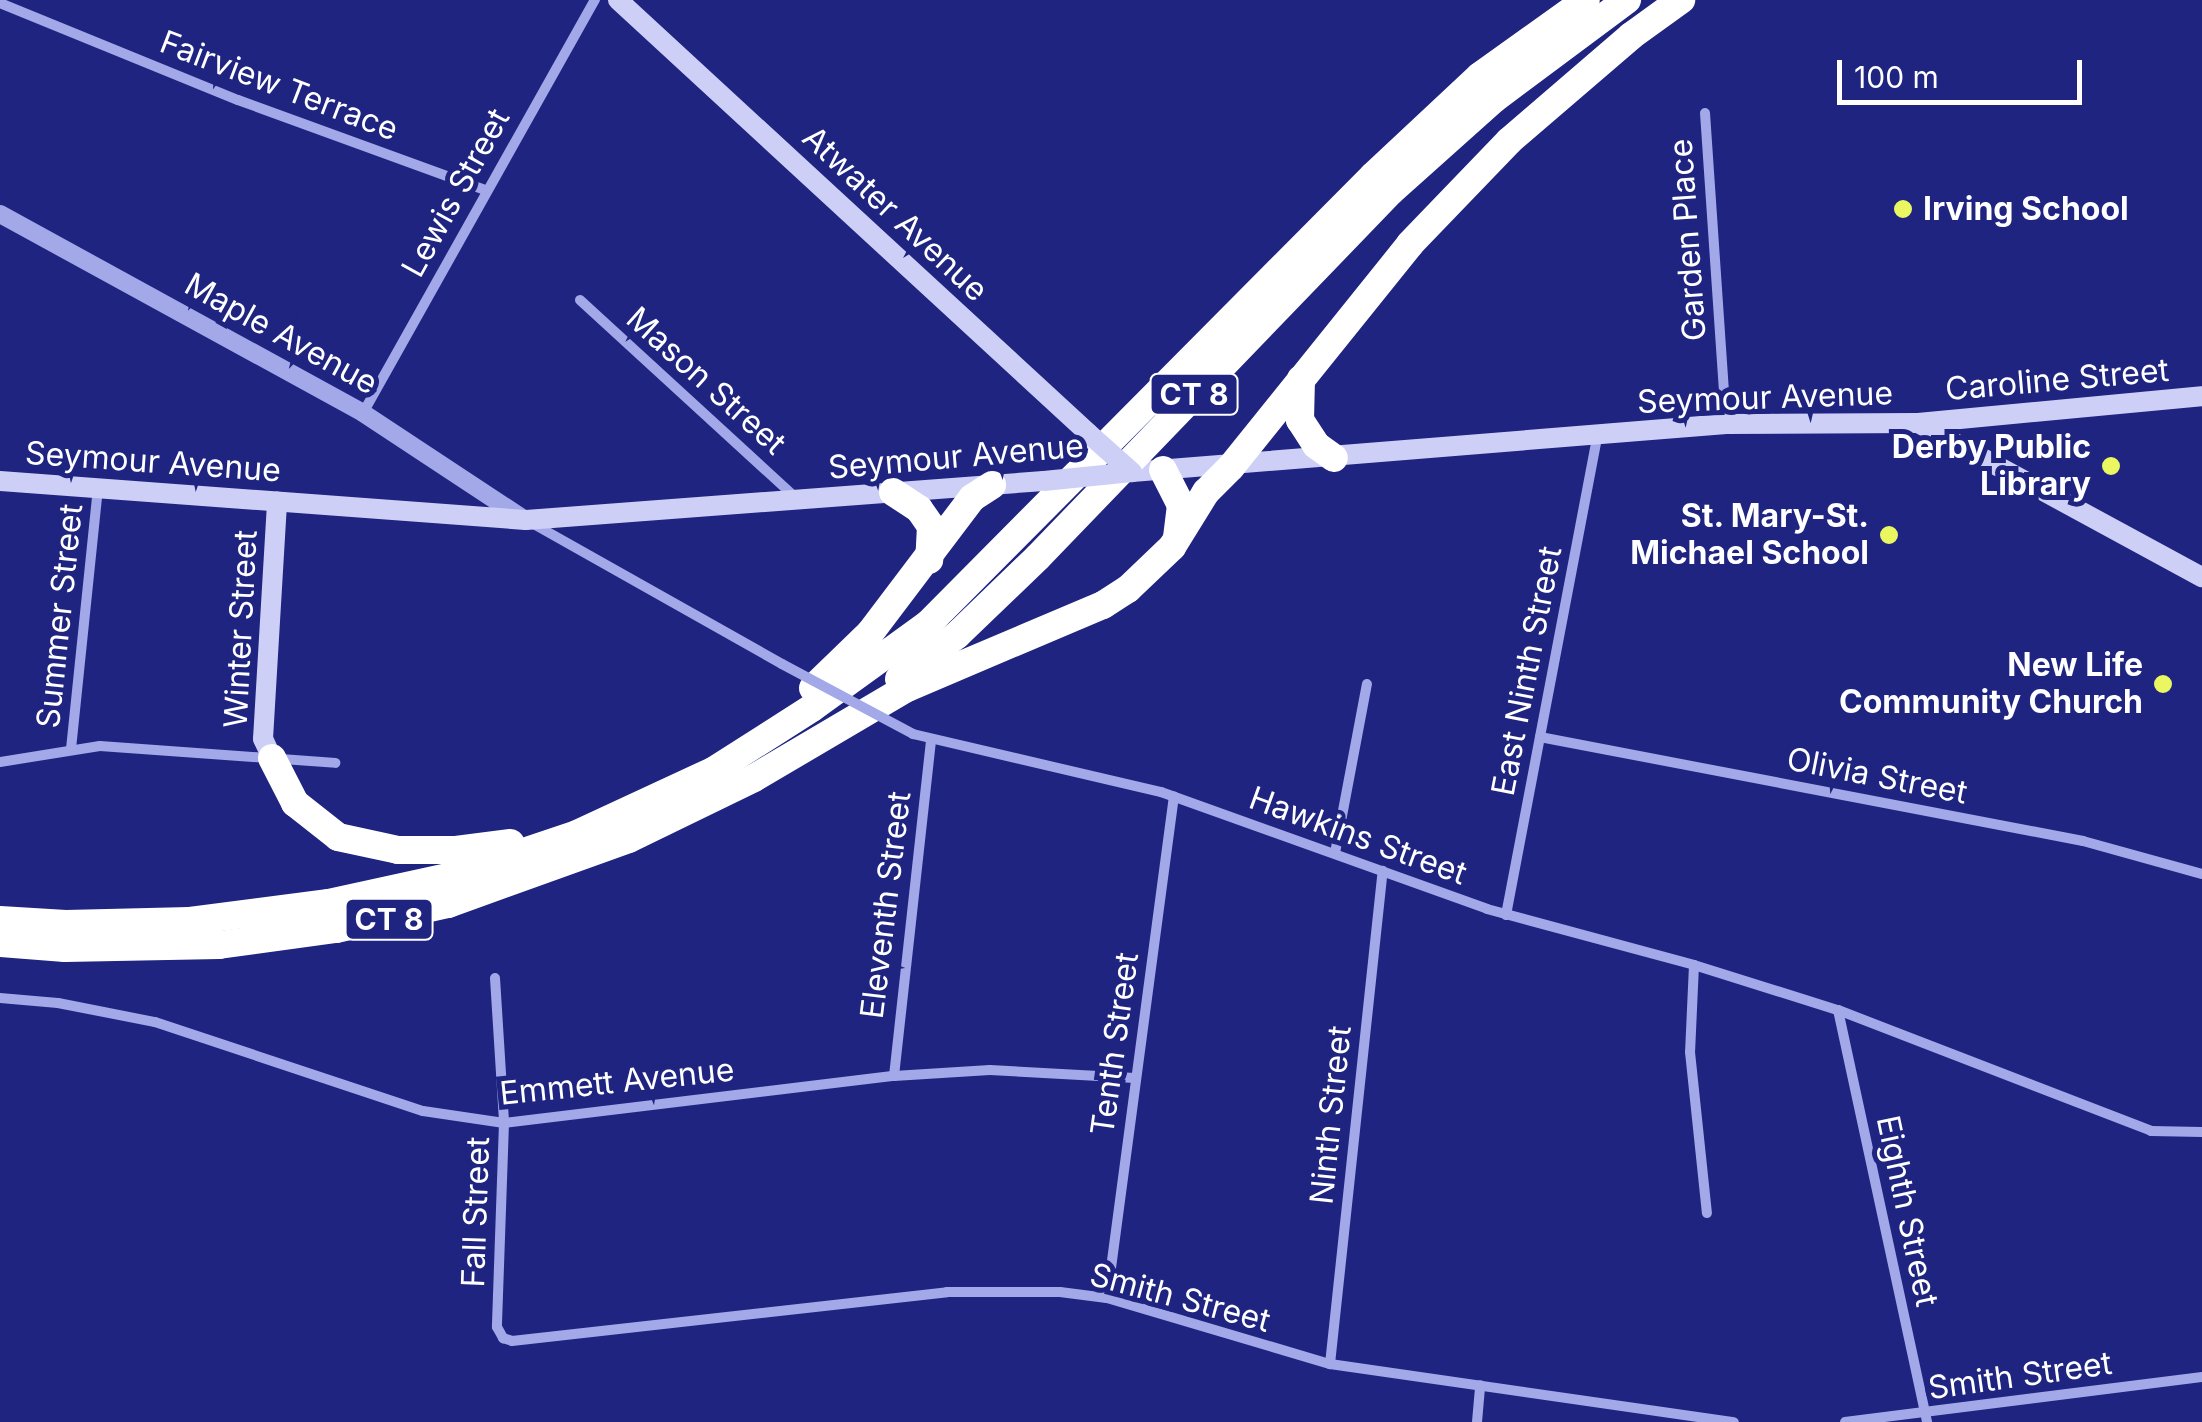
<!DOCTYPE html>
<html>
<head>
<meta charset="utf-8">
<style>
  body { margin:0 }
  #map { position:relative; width:2202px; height:1422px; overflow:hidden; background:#1e2480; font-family:Inter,sans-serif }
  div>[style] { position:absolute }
  .minor>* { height:10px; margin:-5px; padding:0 5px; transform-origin:5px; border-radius:5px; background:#a2a8e8 }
  .tertiary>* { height:18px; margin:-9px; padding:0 9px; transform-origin:9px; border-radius:9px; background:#a2a8e8 }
  .secondary>* { height:20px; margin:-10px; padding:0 10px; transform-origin:10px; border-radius:10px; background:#cdcff7 }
  .motorway>* { height:28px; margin:-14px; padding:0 14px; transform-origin:14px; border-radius:14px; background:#fff }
  .minor-bridge>* { height:10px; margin:-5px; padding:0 5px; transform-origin:5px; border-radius:5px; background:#a2a8e8 }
  .secondary-bridge>* { height:20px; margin:-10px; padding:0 10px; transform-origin:10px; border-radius:10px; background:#cdcff7 }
  .dots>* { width:28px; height:28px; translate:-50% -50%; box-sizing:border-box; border:5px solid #1e2480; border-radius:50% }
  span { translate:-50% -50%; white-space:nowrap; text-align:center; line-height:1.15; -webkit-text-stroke:10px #1e2480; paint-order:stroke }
  .shield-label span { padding:2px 8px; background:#1e2480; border:2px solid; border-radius:8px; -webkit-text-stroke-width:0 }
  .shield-label { font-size:30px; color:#fff; font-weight:700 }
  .street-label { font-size:32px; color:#fff }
  .poi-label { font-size:32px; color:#fff; font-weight:700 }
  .left { translate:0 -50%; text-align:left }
  .right { translate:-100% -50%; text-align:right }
  .scale { position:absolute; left:1837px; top:60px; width:245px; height:45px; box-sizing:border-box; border:5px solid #fff; border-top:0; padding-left:12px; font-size:30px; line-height:35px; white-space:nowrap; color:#fff; -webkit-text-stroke:8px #1e2480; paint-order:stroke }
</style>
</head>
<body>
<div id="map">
  <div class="minor">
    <div style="left:0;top:3px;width:257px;rotate:22.2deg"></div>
    <div style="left:238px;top:100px;width:263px;rotate:20deg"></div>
    <div style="left:1705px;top:113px;width:311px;rotate:86.1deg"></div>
    <div style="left:580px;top:300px;width:294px;rotate:42.5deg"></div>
    <div style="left:363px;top:413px;width:474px;rotate:-60.7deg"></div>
    <div style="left:530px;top:522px;width:289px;rotate:29.4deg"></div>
    <div style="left:913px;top:734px;width:255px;rotate:13.2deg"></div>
    <div style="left:1161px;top:792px;width:346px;rotate:19.7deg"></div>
    <div style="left:1487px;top:909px;width:214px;rotate:15.1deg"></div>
    <div style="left:1694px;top:965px;width:151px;rotate:17.4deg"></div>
    <div style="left:1838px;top:1010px;width:336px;rotate:21.1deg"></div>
    <div style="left:2151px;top:1131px;width:51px;rotate:1.1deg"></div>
    <div style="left:1540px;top:737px;width:553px;rotate:10.84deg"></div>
    <div style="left:2083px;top:841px;width:123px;rotate:15.5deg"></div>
    <div style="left:71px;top:749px;width:261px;rotate:-84.1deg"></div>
    <div style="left:0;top:762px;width:101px;rotate:-9.1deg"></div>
    <div style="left:100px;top:746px;width:236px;rotate:4.1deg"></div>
    <div style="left:1335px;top:853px;width:172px;rotate:-79.3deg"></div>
    <div style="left:1506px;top:915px;width:488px;rotate:-79.2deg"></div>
    <div style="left:1694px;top:965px;width:87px;rotate:92.6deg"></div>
    <div style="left:1690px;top:1052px;width:162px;rotate:84deg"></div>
    <div style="left:495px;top:978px;width:145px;rotate:86.4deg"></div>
    <div style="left:504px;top:1123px;width:204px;rotate:92deg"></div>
    <div style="left:497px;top:1327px;width:13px;rotate:61deg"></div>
    <div style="left:503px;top:1338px;width:9px;rotate:18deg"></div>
    <div style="left:512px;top:1341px;width:438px;rotate:-6.4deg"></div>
    <div style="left:947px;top:1292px;width:113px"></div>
    <div style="left:1060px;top:1292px;width:47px;rotate:7.3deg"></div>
    <div style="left:1107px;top:1298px;width:233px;rotate:16.5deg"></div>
    <div style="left:1330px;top:1364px;width:408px;rotate:8.2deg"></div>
    <div style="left:0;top:998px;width:58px;rotate:4.9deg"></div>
    <div style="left:58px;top:1003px;width:99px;rotate:11.1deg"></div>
    <div style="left:155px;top:1022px;width:282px;rotate:18.4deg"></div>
    <div style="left:423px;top:1111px;width:82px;rotate:8.4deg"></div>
    <div style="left:504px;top:1123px;width:393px;rotate:-6.9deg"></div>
    <div style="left:894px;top:1076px;width:96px;rotate:-3.6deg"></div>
    <div style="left:990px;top:1070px;width:145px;rotate:3.2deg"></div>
    <div style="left:1838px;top:1010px;width:422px;rotate:77.8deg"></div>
    <div style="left:894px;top:1076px;width:337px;rotate:-83.7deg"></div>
    <div style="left:1107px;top:1298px;width:506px;rotate:-82.4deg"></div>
    <div style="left:1330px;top:1364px;width:496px;rotate:-83.9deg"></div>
    <div style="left:1477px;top:1422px;width:37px;rotate:-85deg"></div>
    <div style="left:1845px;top:1422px;width:360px;rotate:-7.2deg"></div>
  </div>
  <div class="tertiary">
    <div style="left:0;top:214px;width:414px;rotate:28.7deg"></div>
    <div style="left:363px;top:413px;width:194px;rotate:33.4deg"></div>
  </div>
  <div class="secondary">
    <div style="left:618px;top:0;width:639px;rotate:42.65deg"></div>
    <div style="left:1918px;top:423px;width:323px;rotate:28.5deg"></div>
    <div style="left:1132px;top:472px;width:596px;rotate:-4.62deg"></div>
    <div style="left:1726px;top:424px;width:192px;rotate:-0.3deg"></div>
    <div style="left:1918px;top:423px;width:285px;rotate:-5.4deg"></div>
    <div style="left:0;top:481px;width:527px;rotate:4.24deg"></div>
    <div style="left:526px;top:520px;width:519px;rotate:-4.31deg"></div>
    <div style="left:272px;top:758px;width:21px;rotate:-115deg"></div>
    <div style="left:263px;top:739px;width:238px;rotate:-86.6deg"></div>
  </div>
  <div class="motorway">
    <div style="left:1301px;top:379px;width:41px;rotate:91.4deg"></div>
    <div style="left:1300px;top:420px;width:30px;rotate:57deg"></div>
    <div style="left:1316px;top:445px;width:22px;rotate:36deg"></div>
    <div style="left:1163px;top:470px;width:39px;rotate:63deg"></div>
    <div style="left:1181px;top:505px;width:31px;rotate:97deg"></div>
    <div style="left:893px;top:492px;width:31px;rotate:33deg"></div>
    <div style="left:919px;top:509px;width:21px;rotate:55deg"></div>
    <div style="left:931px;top:526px;width:34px;rotate:93deg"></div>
    <div style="left:899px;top:679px;width:73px;rotate:-37.2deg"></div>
    <div style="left:957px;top:635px;width:112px;rotate:-43.9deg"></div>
    <div style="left:1038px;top:557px;width:508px;rotate:-46.04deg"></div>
    <div style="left:1391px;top:191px;width:138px;rotate:-41.8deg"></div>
    <div style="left:1494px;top:99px;width:166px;rotate:-36.7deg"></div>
    <div style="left:813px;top:688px;width:79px;rotate:-44deg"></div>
    <div style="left:870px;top:633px;width:169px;rotate:-52.9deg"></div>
    <div style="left:972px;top:498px;width:24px;rotate:-33deg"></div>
    <div style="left:272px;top:758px;width:51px;rotate:62.9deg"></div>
    <div style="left:295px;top:803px;width:55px;rotate:38.3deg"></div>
    <div style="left:338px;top:837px;width:61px;rotate:12.2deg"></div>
    <div style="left:398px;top:850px;width:58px"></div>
    <div style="left:456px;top:850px;width:55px;rotate:-7.3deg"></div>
    <div style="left:0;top:920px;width:66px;rotate:3.5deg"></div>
    <div style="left:66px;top:924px;width:124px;rotate:-1.4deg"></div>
    <div style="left:190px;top:921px;width:140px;rotate:-7.4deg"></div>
    <div style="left:329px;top:903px;width:130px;rotate:-12.4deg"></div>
    <div style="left:456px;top:875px;width:128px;rotate:-18.7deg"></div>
    <div style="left:577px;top:834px;width:150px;rotate:-24.9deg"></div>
    <div style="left:713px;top:771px;width:117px;rotate:-32.5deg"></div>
    <div style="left:812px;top:708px;width:143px;rotate:-35.9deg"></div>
    <div style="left:928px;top:624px;width:631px;rotate:-45.19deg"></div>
    <div style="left:1373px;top:176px;width:146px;rotate:-43.1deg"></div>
    <div style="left:1480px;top:76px;width:130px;rotate:-35.6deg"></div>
    <div style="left:0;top:943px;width:65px;rotate:4.4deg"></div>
    <div style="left:65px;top:948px;width:154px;rotate:-1.1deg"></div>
    <div style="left:219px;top:945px;width:118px;rotate:-7.8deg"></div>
    <div style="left:336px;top:929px;width:115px;rotate:-12.6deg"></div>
    <div style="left:448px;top:904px;width:192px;rotate:-19.8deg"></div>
    <div style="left:629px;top:839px;width:139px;rotate:-26deg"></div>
    <div style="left:754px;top:778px;width:178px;rotate:-30.5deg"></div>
    <div style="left:907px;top:688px;width:213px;rotate:-23deg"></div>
    <div style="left:1103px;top:605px;width:30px;rotate:-33deg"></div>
    <div style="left:1128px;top:589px;width:61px;rotate:-43.7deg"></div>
    <div style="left:1172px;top:547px;width:65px;rotate:-58.3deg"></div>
    <div style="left:1206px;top:492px;width:35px;rotate:-45deg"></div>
    <div style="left:1231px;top:467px;width:286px;rotate:-51.2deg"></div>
    <div style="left:1410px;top:244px;width:143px;rotate:-46.1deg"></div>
    <div style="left:1509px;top:141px;width:161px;rotate:-40.7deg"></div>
    <div style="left:1631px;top:36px;width:62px;rotate:-35.8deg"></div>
  </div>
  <div class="minor-bridge">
    <div style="left:782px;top:664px;width:149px;rotate:28.1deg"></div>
  </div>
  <div class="secondary-bridge">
    <div style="left:1088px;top:433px;width:59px;rotate:41.6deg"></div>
    <div style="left:1044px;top:481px;width:88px;rotate:-5.8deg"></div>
  </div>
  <div class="dots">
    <div style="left:1903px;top:209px;background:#eaf761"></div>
    <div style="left:2111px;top:466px;background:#eaf761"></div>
    <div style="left:1889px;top:535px;background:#eaf761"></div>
    <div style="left:2163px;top:684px;background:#eaf761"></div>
  </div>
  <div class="shield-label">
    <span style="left:1194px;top:394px">CT 8</span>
    <span style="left:389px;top:919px">CT 8</span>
  </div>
  <div class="street-label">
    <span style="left:279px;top:86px;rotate:21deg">Fairview Terrace</span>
    <span style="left:456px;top:193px;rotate:-61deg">Lewis Street</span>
    <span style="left:895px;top:214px;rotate:43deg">Atwater Avenue</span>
    <span style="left:1688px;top:240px;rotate:-94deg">Garden Place</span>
    <span style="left:281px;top:334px;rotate:29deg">Maple Avenue</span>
    <span style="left:2057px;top:380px;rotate:-5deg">Caroline Street</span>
    <span style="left:706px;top:381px;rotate:42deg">Mason Street</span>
    <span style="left:1765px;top:398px;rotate:-2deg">Seymour Avenue</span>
    <span style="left:956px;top:457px;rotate:-5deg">Seymour Avenue</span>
    <span style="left:153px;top:462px;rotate:4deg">Seymour Avenue</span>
    <span style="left:60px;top:616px;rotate:-84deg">Summer Street</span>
    <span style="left:241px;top:629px;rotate:-87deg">Winter Street</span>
    <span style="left:1527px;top:671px;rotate:-79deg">East Ninth Street</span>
    <span style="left:1877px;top:776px;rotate:11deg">Olivia Street</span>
    <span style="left:1358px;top:836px;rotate:20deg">Hawkins Street</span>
    <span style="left:886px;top:905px;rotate:-83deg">Eleventh Street</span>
    <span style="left:1115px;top:1044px;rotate:-82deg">Tenth Street</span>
    <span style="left:617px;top:1082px;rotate:-6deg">Emmett Avenue</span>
    <span style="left:1331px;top:1115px;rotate:-84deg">Ninth Street</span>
    <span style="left:1907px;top:1211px;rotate:78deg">Eighth Street</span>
    <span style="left:476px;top:1212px;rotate:-88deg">Fall Street</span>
    <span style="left:1180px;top:1298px;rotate:15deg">Smith Street</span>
    <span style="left:2020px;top:1376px;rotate:-8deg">Smith Street</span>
  </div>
  <div class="poi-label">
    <span class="left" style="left:1923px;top:209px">Irving School</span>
    <span class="right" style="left:2091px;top:466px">Derby Public<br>Library</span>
    <span class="right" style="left:1869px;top:535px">St. Mary-St.<br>Michael School</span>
    <span class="right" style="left:2143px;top:684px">New Life<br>Community Church</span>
  </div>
  <div class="scale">100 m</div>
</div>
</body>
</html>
